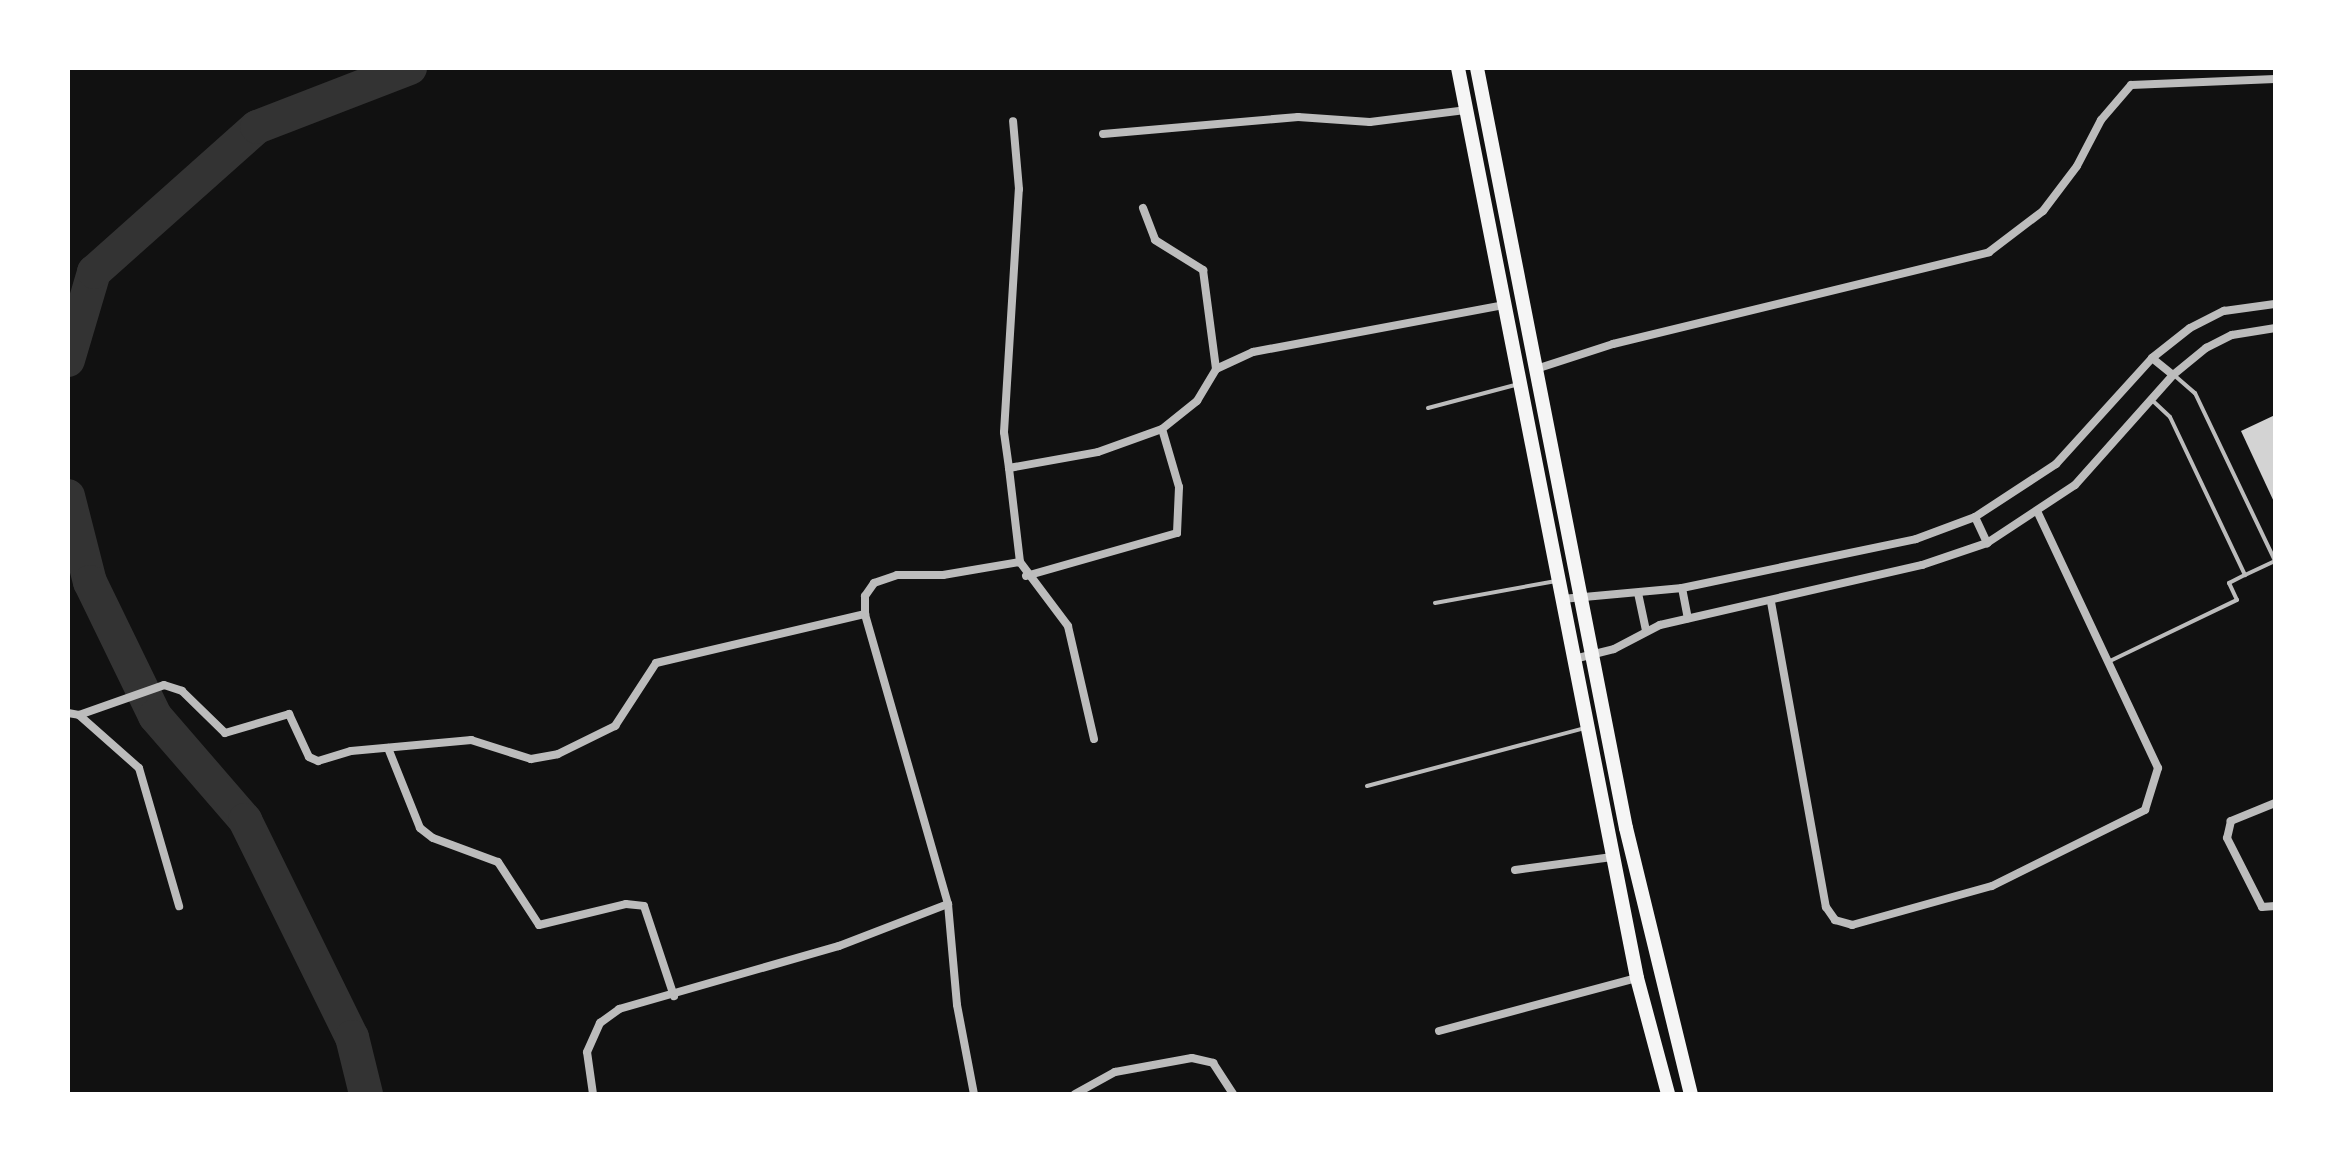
<!DOCTYPE html>
<html>
<head>
<meta charset="utf-8">
<style>
  body { margin:0 }
  #map { position:relative; width:2343px; height:1162px; overflow:hidden; background:#111; font-family:"Varela Round",sans-serif }
  div>[style] { position:absolute }
  .river>* { height:34px; margin:-17px; padding:0 17px; transform-origin:17px; border-radius:17px; background:#333 }
  .building>* { inset:0; background:#d3d3d3 }
  .service>* { height:4px; margin:-2px; padding:0 2px; transform-origin:2px; border-radius:2px; background:#bcbcbc }
  .minor>* { height:8px; margin:-4px; padding:0 4px; transform-origin:4px; border-radius:4px; background:#bcbcbc }
  .trunk>* { height:14px; margin:-7px; padding:0 7px; transform-origin:7px; border-radius:7px; background:#f5f5f5 }
  span { translate:-50% -50%; white-space:nowrap; text-align:center; line-height:1.15; -webkit-text-stroke:6px #fff; paint-order:stroke }
  .frame { position:absolute; inset:0; border:70px solid #fff; pointer-events:none }
</style>
</head>
<body>
<div id="map">
  <div class="river">
    <div style="left:68px;top:360px;width:92px;rotate:-73.5deg"></div>
    <div style="left:94px;top:272px;width:218px;rotate:-41.7deg"></div>
    <div style="left:257px;top:127px;width:164px;rotate:-21.1deg"></div>
    <div style="left:68px;top:496px;width:89px;rotate:75.7deg"></div>
    <div style="left:90px;top:582px;width:149px;rotate:64.1deg"></div>
    <div style="left:155px;top:716px;width:138px;rotate:49.1deg"></div>
    <div style="left:245px;top:820px;width:242px;rotate:63.8deg"></div>
    <div style="left:352px;top:1037px;width:59px;rotate:76.2deg"></div>
  </div>
  <div class="building">
    <div style="clip-path:polygon(2275px 415px,2275px 504px,2241px 431px)"></div>
  </div>
  <div class="service">
    <div style="left:2174px;top:375px;width:28px;rotate:41deg"></div>
    <div style="left:2195px;top:393px;width:186px;rotate:64.5deg"></div>
    <div style="left:2153px;top:401px;width:23px;rotate:43deg"></div>
    <div style="left:2170px;top:417px;width:175px;rotate:64.6deg"></div>
    <div style="left:2245px;top:575px;width:33px;rotate:-25deg"></div>
    <div style="left:1428px;top:408px;width:90px;rotate:-14.8deg"></div>
    <div style="left:1435px;top:603px;width:123px;rotate:-10.3deg"></div>
    <div style="left:2110px;top:661px;width:141px;rotate:-25.7deg"></div>
    <div style="left:2237px;top:600px;width:19px;rotate:-115deg"></div>
    <div style="left:2229px;top:583px;width:18px;rotate:-27deg"></div>
    <div style="left:1367px;top:786px;width:226px;rotate:-14.9deg"></div>
  </div>
  <div class="minor">
    <div style="left:1103px;top:134px;width:196px;rotate:-5deg"></div>
    <div style="left:1298px;top:117px;width:72px;rotate:4deg"></div>
    <div style="left:1370px;top:122px;width:98px;rotate:-7.1deg"></div>
    <div style="left:1143px;top:208px;width:34px;rotate:69deg"></div>
    <div style="left:1155px;top:240px;width:57px;rotate:32deg"></div>
    <div style="left:1203px;top:270px;width:100px;rotate:82.5deg"></div>
    <div style="left:2152px;top:358px;width:27px;rotate:39deg"></div>
    <div style="left:1536px;top:369px;width:81px;rotate:-18deg"></div>
    <div style="left:1613px;top:344px;width:387px;rotate:-13.7deg"></div>
    <div style="left:1989px;top:252px;width:68px;rotate:-37.2deg"></div>
    <div style="left:2043px;top:211px;width:56px;rotate:-52.9deg"></div>
    <div style="left:2077px;top:166px;width:52px;rotate:-62.4deg"></div>
    <div style="left:2101px;top:120px;width:46px;rotate:-49.4deg"></div>
    <div style="left:2131px;top:85px;width:144px;rotate:-2.4deg"></div>
    <div style="left:1009px;top:468px;width:36px;rotate:-98deg"></div>
    <div style="left:1004px;top:432px;width:243px;rotate:-86.5deg"></div>
    <div style="left:1019px;top:189px;width:68px;rotate:-95deg"></div>
    <div style="left:1975px;top:517px;width:29px;rotate:65deg"></div>
    <div style="left:1026px;top:576px;width:157px;rotate:-15.9deg"></div>
    <div style="left:1177px;top:533px;width:46px;rotate:-87.5deg"></div>
    <div style="left:1179px;top:487px;width:60px;rotate:-106.3deg"></div>
    <div style="left:1682px;top:588px;width:31px;rotate:79deg"></div>
    <div style="left:1638px;top:593px;width:39px;rotate:78deg"></div>
    <div style="left:1562px;top:599px;width:121px;rotate:-5.2deg"></div>
    <div style="left:1682px;top:588px;width:239px;rotate:-11.8deg"></div>
    <div style="left:1916px;top:539px;width:63px;rotate:-20.4deg"></div>
    <div style="left:1975px;top:517px;width:97px;rotate:-33.2deg"></div>
    <div style="left:2056px;top:464px;width:143px;rotate:-47.8deg"></div>
    <div style="left:2152px;top:358px;width:48px;rotate:-38.3deg"></div>
    <div style="left:2190px;top:328px;width:38px;rotate:-27deg"></div>
    <div style="left:2224px;top:311px;width:51px;rotate:-7.8deg"></div>
    <div style="left:1771px;top:602px;width:310px;rotate:79.8deg"></div>
    <div style="left:1826px;top:907px;width:16px;rotate:55deg"></div>
    <div style="left:1835px;top:920px;width:18px;rotate:16deg"></div>
    <div style="left:1852px;top:925px;width:145px;rotate:-15.6deg"></div>
    <div style="left:1992px;top:886px;width:171px;rotate:-26.4deg"></div>
    <div style="left:2145px;top:810px;width:44px;rotate:-72.8deg"></div>
    <div style="left:2158px;top:768px;width:282px;rotate:-115.2deg"></div>
    <div style="left:1574px;top:659px;width:41px;rotate:-14deg"></div>
    <div style="left:1614px;top:649px;width:52px;rotate:-27.6deg"></div>
    <div style="left:1660px;top:625px;width:269px;rotate:-12.9deg"></div>
    <div style="left:1922px;top:565px;width:69px;rotate:-18.7deg"></div>
    <div style="left:1987px;top:543px;width:105px;rotate:-33.4deg"></div>
    <div style="left:2075px;top:485px;width:147px;rotate:-48.3deg"></div>
    <div style="left:2173px;top:375px;width:43px;rotate:-39.3deg"></div>
    <div style="left:2206px;top:348px;width:29px;rotate:-27deg"></div>
    <div style="left:2232px;top:335px;width:44px;rotate:-9.2deg"></div>
    <div style="left:68px;top:713px;width:11px;rotate:10deg"></div>
    <div style="left:79px;top:715px;width:80px;rotate:41.5deg"></div>
    <div style="left:139px;top:768px;width:144px;rotate:73.8deg"></div>
    <div style="left:79px;top:715px;width:90px;rotate:-19.4deg"></div>
    <div style="left:164px;top:685px;width:19px;rotate:18deg"></div>
    <div style="left:182px;top:691px;width:60px;rotate:44.3deg"></div>
    <div style="left:225px;top:733px;width:67px;rotate:-16.5deg"></div>
    <div style="left:289px;top:714px;width:47px;rotate:65.1deg"></div>
    <div style="left:309px;top:757px;width:10px;rotate:24deg"></div>
    <div style="left:318px;top:761px;width:34px;rotate:-17deg"></div>
    <div style="left:351px;top:751px;width:121px;rotate:-5.2deg"></div>
    <div style="left:471px;top:740px;width:63px;rotate:17.6deg"></div>
    <div style="left:531px;top:759px;width:27px;rotate:-10deg"></div>
    <div style="left:558px;top:754px;width:64px;rotate:-26.2deg"></div>
    <div style="left:615px;top:726px;width:75px;rotate:-56.9deg"></div>
    <div style="left:656px;top:663px;width:215px;rotate:-13.2deg"></div>
    <div style="left:1094px;top:739px;width:116px;rotate:-103deg"></div>
    <div style="left:1068px;top:626px;width:80px;rotate:-126.9deg"></div>
    <div style="left:1020px;top:562px;width:95px;rotate:-96.7deg"></div>
    <div style="left:1009px;top:468px;width:90px;rotate:-10.2deg"></div>
    <div style="left:1098px;top:452px;width:68px;rotate:-19.8deg"></div>
    <div style="left:1162px;top:429px;width:45px;rotate:-38.7deg"></div>
    <div style="left:1197px;top:401px;width:37px;rotate:-59deg"></div>
    <div style="left:1216px;top:369px;width:41px;rotate:-24.7deg"></div>
    <div style="left:1253px;top:352px;width:256px;rotate:-10.6deg"></div>
    <div style="left:388px;top:748px;width:86px;rotate:68.2deg"></div>
    <div style="left:420px;top:828px;width:16px;rotate:38deg"></div>
    <div style="left:433px;top:838px;width:69px;rotate:20.3deg"></div>
    <div style="left:498px;top:862px;width:75px;rotate:56.9deg"></div>
    <div style="left:539px;top:925px;width:89px;rotate:-13.6deg"></div>
    <div style="left:626px;top:904px;width:18px;rotate:6deg"></div>
    <div style="left:644px;top:906px;width:95px;rotate:71.6deg"></div>
    <div style="left:2275px;top:803px;width:48px;rotate:157.8deg"></div>
    <div style="left:2231px;top:821px;width:17px;rotate:103deg"></div>
    <div style="left:2227px;top:838px;width:77px;rotate:63.1deg"></div>
    <div style="left:2262px;top:907px;width:13px;rotate:-4deg"></div>
    <div style="left:1515px;top:870px;width:98px;rotate:-7.6deg"></div>
    <div style="left:948px;top:904px;width:101px;rotate:84.9deg"></div>
    <div style="left:957px;top:1005px;width:91px;rotate:79.2deg"></div>
    <div style="left:1439px;top:1031px;width:205px;rotate:-15deg"></div>
    <div style="left:593px;top:1094px;width:42px;rotate:-98.1deg"></div>
    <div style="left:587px;top:1052px;width:32px;rotate:-66deg"></div>
    <div style="left:600px;top:1023px;width:24px;rotate:-36deg"></div>
    <div style="left:619px;top:1009px;width:229px;rotate:-16deg"></div>
    <div style="left:839px;top:946px;width:117px;rotate:-21.1deg"></div>
    <div style="left:948px;top:904px;width:302px;rotate:-106deg"></div>
    <div style="left:865px;top:614px;width:18px;rotate:-90deg"></div>
    <div style="left:865px;top:596px;width:16px;rotate:-55deg"></div>
    <div style="left:874px;top:583px;width:24px;rotate:-19deg"></div>
    <div style="left:897px;top:575px;width:46px"></div>
    <div style="left:943px;top:575px;width:78px;rotate:-9.6deg"></div>
    <div style="left:1075px;top:1094px;width:46px;rotate:-28.8deg"></div>
    <div style="left:1115px;top:1072px;width:78px;rotate:-10.3deg"></div>
    <div style="left:1192px;top:1058px;width:22px;rotate:13deg"></div>
    <div style="left:1213px;top:1063px;width:37px;rotate:57deg"></div>
  </div>
  <div class="trunk">
    <div style="left:1458px;top:68px;width:927px;rotate:78.87deg"></div>
    <div style="left:1637px;top:978px;width:120px;rotate:75deg"></div>
    <div style="left:1477px;top:68px;width:774px;rotate:78.91deg"></div>
    <div style="left:1626px;top:828px;width:274px;rotate:76.3deg"></div>
  </div>
  <div class="frame"></div>
</div>
</body>
</html>
